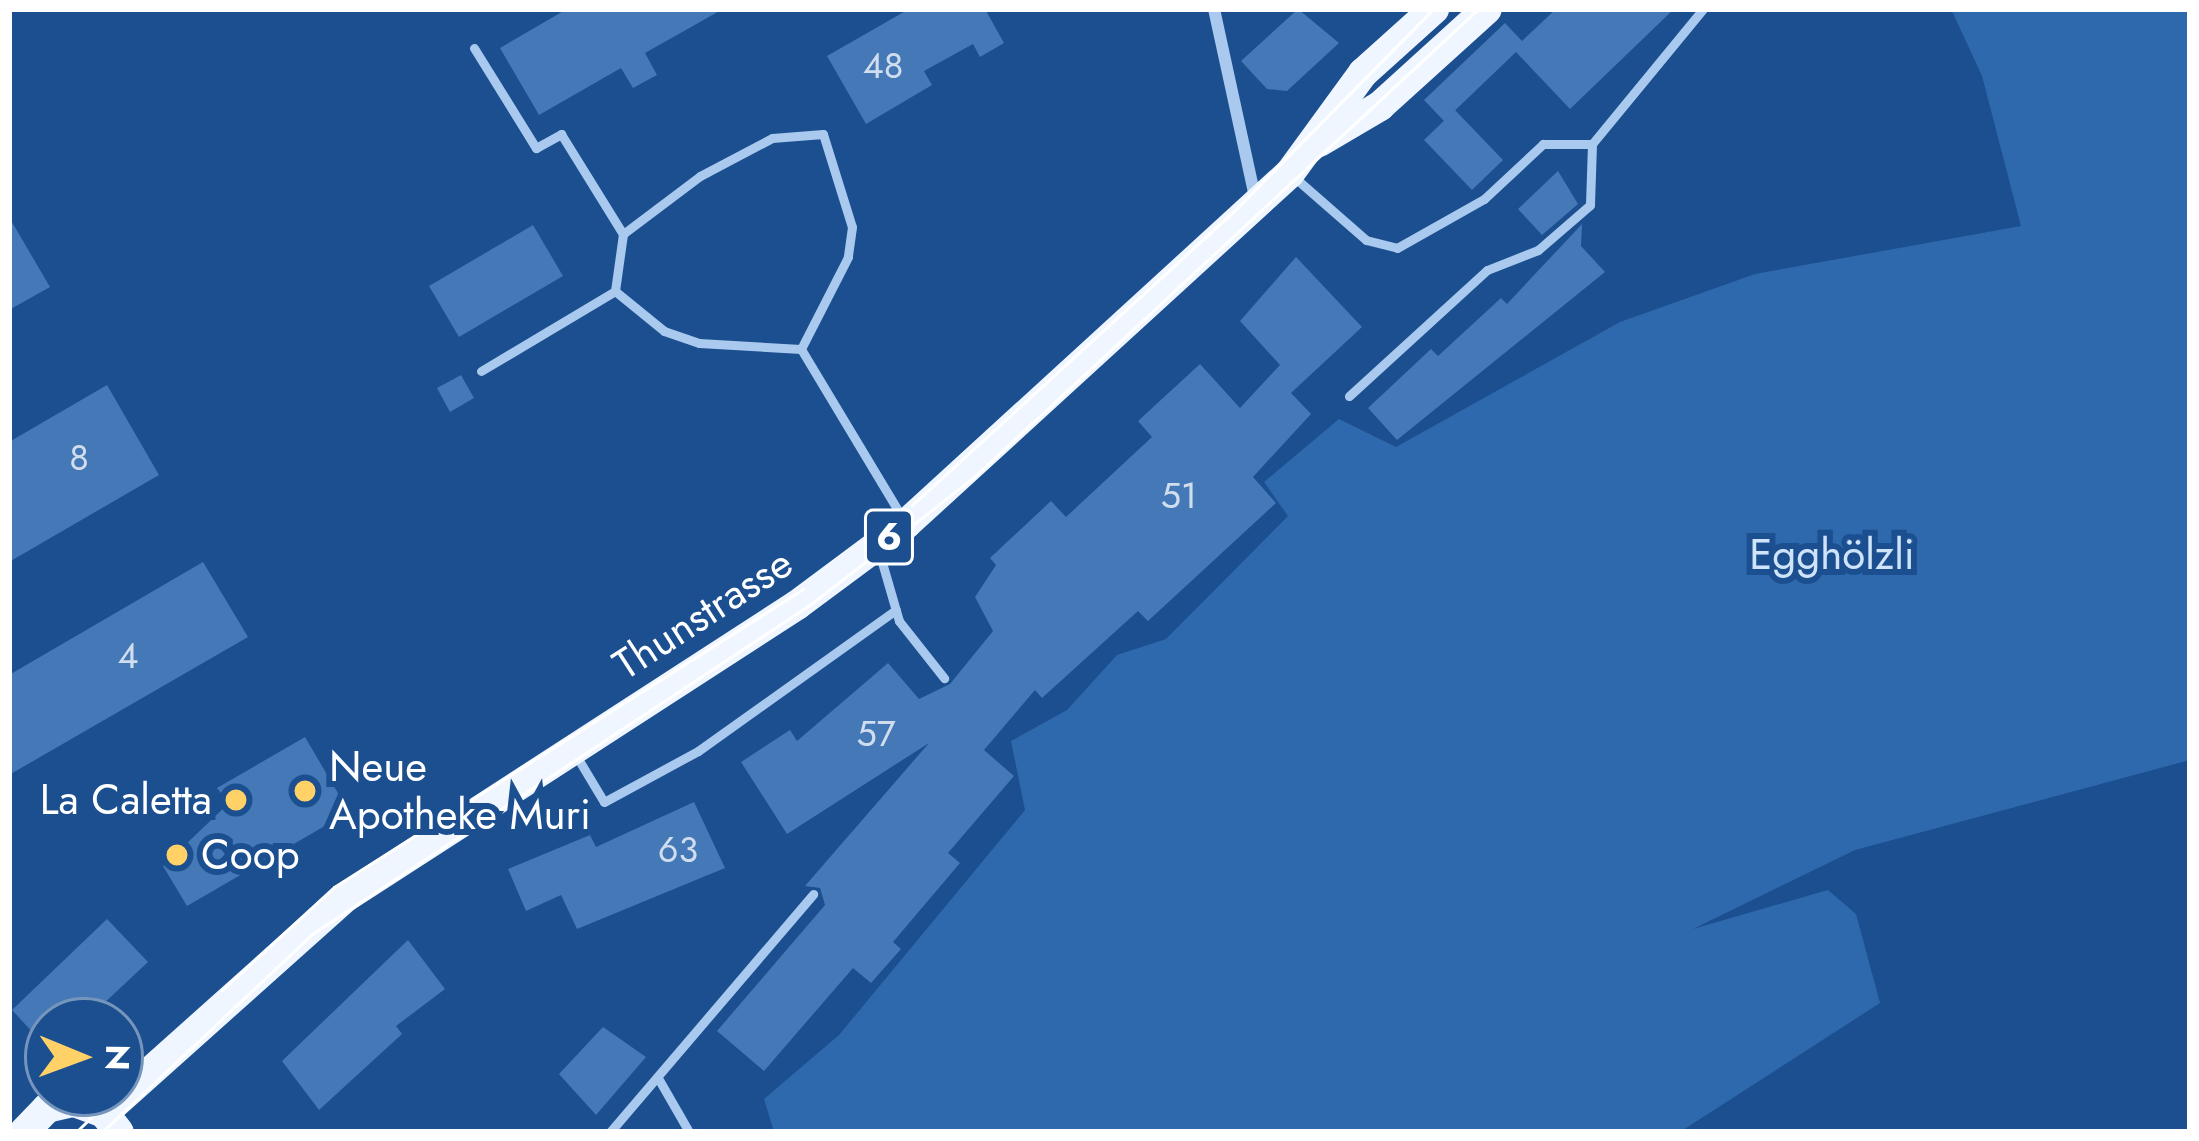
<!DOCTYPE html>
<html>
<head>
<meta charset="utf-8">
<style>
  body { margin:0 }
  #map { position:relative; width:2199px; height:1141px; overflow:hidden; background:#1b4f8f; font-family:Jost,sans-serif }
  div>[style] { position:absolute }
  .green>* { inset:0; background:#2e69ad }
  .building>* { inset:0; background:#4478b7 }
  .service>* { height:9px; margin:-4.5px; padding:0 4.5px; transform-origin:4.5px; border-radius:4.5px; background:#a9c9ee }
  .minor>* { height:12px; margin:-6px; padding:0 6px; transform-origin:6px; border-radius:6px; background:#a9c9ee }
  .primary>* { height:30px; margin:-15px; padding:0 15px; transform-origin:15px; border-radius:15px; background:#f0f6ff }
  .tram>* { height:3px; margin:-1.5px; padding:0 1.5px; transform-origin:1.5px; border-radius:1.5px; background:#fff }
  .dots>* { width:33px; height:33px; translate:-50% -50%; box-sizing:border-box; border:6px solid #1b4f8f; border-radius:50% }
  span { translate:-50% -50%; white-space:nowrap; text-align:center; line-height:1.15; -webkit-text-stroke:12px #1b4f8f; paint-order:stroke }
  .number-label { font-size:36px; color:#d0dded }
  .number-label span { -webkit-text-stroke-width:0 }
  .shield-label span { padding:3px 9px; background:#1b4f8f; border:3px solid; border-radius:9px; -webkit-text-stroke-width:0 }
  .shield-label { font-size:39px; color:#fff; font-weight:700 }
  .park-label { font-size:42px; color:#cfe3fa }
  .street-label { font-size:42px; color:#fff }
  .poi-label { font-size:42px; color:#fff }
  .left { translate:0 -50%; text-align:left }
  .right { translate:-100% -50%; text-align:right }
  .frame { position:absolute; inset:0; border:12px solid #fff; pointer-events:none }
  .north { position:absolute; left:24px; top:997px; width:120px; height:120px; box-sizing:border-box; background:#1b4f8f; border:3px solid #7695bc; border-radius:50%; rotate:91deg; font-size:33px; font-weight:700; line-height:48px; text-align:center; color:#fff }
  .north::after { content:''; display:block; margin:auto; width:42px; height:54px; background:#ffd166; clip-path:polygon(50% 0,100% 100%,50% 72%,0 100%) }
</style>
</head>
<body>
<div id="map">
  <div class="green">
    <div style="clip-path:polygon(1951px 9px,2190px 9px,2190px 760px,1855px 850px,1693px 929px,1828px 890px,1856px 914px,1880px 1003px,1680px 1132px,774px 1132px,764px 1099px,839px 1035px,1025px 810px,1011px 741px,1067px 710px,1117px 655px,1166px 639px,1288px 516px,1264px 482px,1339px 419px,1396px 447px,1620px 322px,1755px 274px,2021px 226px,1982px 76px)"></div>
  </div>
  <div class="building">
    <div style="clip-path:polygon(567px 9px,723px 9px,645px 53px,657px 75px,633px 88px,621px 68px,539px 115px,500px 48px)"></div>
    <div style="clip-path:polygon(909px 9px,985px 9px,1004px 43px,980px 57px,973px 44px,924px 71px,932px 85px,866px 124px,827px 56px)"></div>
    <div style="clip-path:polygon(1298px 9px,1339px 43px,1287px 91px,1267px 89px,1241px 61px)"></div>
    <div style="clip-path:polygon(1556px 9px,1674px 9px,1570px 109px,1516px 52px,1444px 121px,1424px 100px,1505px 23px,1522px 41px)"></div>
    <div style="clip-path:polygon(1455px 110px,1503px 160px,1472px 190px,1424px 140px)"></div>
    <div style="clip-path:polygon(1558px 171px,1578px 204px,1542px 235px,1518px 209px)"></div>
    <div style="clip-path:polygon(9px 217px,50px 287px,9px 310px)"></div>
    <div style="clip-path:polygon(1582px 224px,1581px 246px,1605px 272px,1397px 440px,1368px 408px,1431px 349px,1438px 356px,1501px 298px,1507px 304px)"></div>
    <div style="clip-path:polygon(533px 225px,563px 276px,459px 337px,429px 286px)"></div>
    <div style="clip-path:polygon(1296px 257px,1362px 327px,1291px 393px,1311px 414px,1253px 477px,1276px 503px,1148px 621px,1138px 611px,1042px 698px,1035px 690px,984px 750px,1014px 776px,948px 853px,960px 863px,893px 942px,901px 949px,871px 983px,853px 968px,764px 1071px,717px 1031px,825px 905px,820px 888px,805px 886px,929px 743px,787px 834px,741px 762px,790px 730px,797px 741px,888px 663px,919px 699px,950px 684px,993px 631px,975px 597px,996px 565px,990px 558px,1051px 501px,1066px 517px,1152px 437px,1138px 421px,1200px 364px,1240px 408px,1280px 365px,1240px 321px)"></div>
    <div style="clip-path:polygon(461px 375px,474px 398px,450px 412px,437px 388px)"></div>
    <div style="clip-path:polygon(107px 385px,159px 475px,9px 562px,9px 442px)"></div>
    <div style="clip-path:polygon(203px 562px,248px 637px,9px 775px,9px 675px)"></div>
    <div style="clip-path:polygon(305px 737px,349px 812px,187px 906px,163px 866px,229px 803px,217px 788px)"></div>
    <div style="clip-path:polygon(694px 802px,725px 868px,577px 929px,561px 895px,526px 911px,508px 869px,590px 835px,596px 847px)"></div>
    <div style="clip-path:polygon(107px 919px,148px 962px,85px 1021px,48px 1021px,48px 1049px,12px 1010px)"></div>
    <div style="clip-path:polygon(408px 940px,445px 989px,396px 1026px,402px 1034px,319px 1110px,282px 1061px)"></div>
    <div style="clip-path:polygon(603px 1027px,646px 1057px,596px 1115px,559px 1074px)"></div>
  </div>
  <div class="service">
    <div style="left:474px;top:48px;width:118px;rotate:58.2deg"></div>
    <div style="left:536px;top:148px;width:29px;rotate:-29deg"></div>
    <div style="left:561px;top:134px;width:118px;rotate:58.2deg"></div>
    <div style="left:623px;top:234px;width:58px;rotate:98deg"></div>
    <div style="left:615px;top:291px;width:63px;rotate:39.2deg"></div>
    <div style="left:664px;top:331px;width:37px;rotate:19deg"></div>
    <div style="left:699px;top:343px;width:102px;rotate:3.4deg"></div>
    <div style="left:801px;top:349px;width:198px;rotate:59deg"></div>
    <div style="left:1592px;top:144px;width:175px;rotate:-50.6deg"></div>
    <div style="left:1294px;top:177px;width:96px;rotate:41.2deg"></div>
    <div style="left:1366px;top:240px;width:32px;rotate:14deg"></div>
    <div style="left:1397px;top:248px;width:100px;rotate:-29.4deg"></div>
    <div style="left:1484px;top:199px;width:81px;rotate:-43deg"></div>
    <div style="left:1543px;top:144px;width:49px"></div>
    <div style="left:1592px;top:144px;width:61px;rotate:91.9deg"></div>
    <div style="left:1590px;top:205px;width:69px;rotate:139.1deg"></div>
    <div style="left:1538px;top:250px;width:55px;rotate:158.6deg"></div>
    <div style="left:1487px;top:270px;width:187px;rotate:137.6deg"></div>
    <div style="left:623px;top:234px;width:96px;rotate:-37deg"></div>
    <div style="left:700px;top:176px;width:81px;rotate:-27.8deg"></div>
    <div style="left:772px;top:138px;width:51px;rotate:-4.5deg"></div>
    <div style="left:823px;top:134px;width:97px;rotate:72.7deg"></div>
    <div style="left:852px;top:227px;width:30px;rotate:98deg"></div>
    <div style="left:848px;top:257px;width:103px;rotate:117.1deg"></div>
    <div style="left:481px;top:371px;width:156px;rotate:-30.8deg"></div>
    <div style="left:879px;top:552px;width:72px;rotate:73.8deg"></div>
    <div style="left:899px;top:621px;width:73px;rotate:51.7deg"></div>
    <div style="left:574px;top:752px;width:58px;rotate:59deg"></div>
    <div style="left:604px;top:802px;width:107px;rotate:-28.5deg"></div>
    <div style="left:698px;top:751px;width:243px;rotate:-35.5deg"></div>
    <div style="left:658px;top:1078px;width:62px;rotate:60.1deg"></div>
    <div style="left:610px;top:1132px;width:313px;rotate:-49.5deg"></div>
  </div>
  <div class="minor">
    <div style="left:1214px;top:9px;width:197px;rotate:77.7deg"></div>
  </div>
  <div class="primary">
    <div style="left:1319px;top:142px;width:71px;rotate:-30.5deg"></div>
    <div style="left:1380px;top:106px;width:144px;rotate:-42.2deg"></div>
    <div style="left:104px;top:1113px;width:324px;rotate:-41.8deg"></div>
    <div style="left:346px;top:897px;width:537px;rotate:-32.92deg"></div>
    <div style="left:797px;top:605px;width:136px;rotate:-36.6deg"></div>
    <div style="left:906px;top:524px;width:520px;rotate:-42.43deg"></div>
    <div style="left:1290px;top:173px;width:124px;rotate:-53.9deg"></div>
    <div style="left:1363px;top:73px;width:96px;rotate:-42deg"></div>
    <div style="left:24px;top:1132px;width:33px;rotate:-46deg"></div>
    <div style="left:47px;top:1108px;width:28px;rotate:-13deg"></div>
    <div style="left:74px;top:1102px;width:32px;rotate:20deg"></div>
    <div style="left:104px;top:1113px;width:24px;rotate:52deg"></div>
  </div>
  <div class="tram">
    <div style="left:912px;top:505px;width:435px;rotate:-42.4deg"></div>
    <div style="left:1233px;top:212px;width:285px;rotate:-45.4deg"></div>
    <div style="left:222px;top:990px;width:152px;rotate:-42.6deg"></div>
    <div style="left:334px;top:887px;width:556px;rotate:-32.43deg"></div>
    <div style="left:76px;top:1132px;width:49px;rotate:-44.2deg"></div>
    <div style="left:102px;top:1132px;width:289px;rotate:-43.3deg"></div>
    <div style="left:312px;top:934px;width:598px;rotate:-33.48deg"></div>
    <div style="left:811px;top:604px;width:207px;rotate:-37.9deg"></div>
    <div style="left:974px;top:477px;width:688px;rotate:-42.88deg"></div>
  </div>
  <div class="dots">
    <div style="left:305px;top:791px;background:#ffd166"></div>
    <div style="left:236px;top:800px;background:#ffd166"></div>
    <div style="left:177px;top:855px;background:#ffd166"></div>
  </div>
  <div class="number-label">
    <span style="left:883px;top:66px">48</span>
    <span style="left:79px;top:458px">8</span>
    <span style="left:1179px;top:496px">51</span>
    <span style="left:128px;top:656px">4</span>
    <span style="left:876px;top:734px">57</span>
    <span style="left:678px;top:850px">63</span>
  </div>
  <div class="shield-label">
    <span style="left:889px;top:537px">6</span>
  </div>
  <div class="park-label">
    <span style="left:1832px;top:555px">Egghölzli</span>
  </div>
  <div class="street-label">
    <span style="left:703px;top:614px;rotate:-33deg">Thunstrasse</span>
  </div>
  <div class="poi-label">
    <span class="left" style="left:329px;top:791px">Neue<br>Apotheke Muri</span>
    <span class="right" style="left:212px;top:800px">La Caletta</span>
    <span class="left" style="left:201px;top:855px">Coop</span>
  </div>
  <div class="frame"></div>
  <div class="north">N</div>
</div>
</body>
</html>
